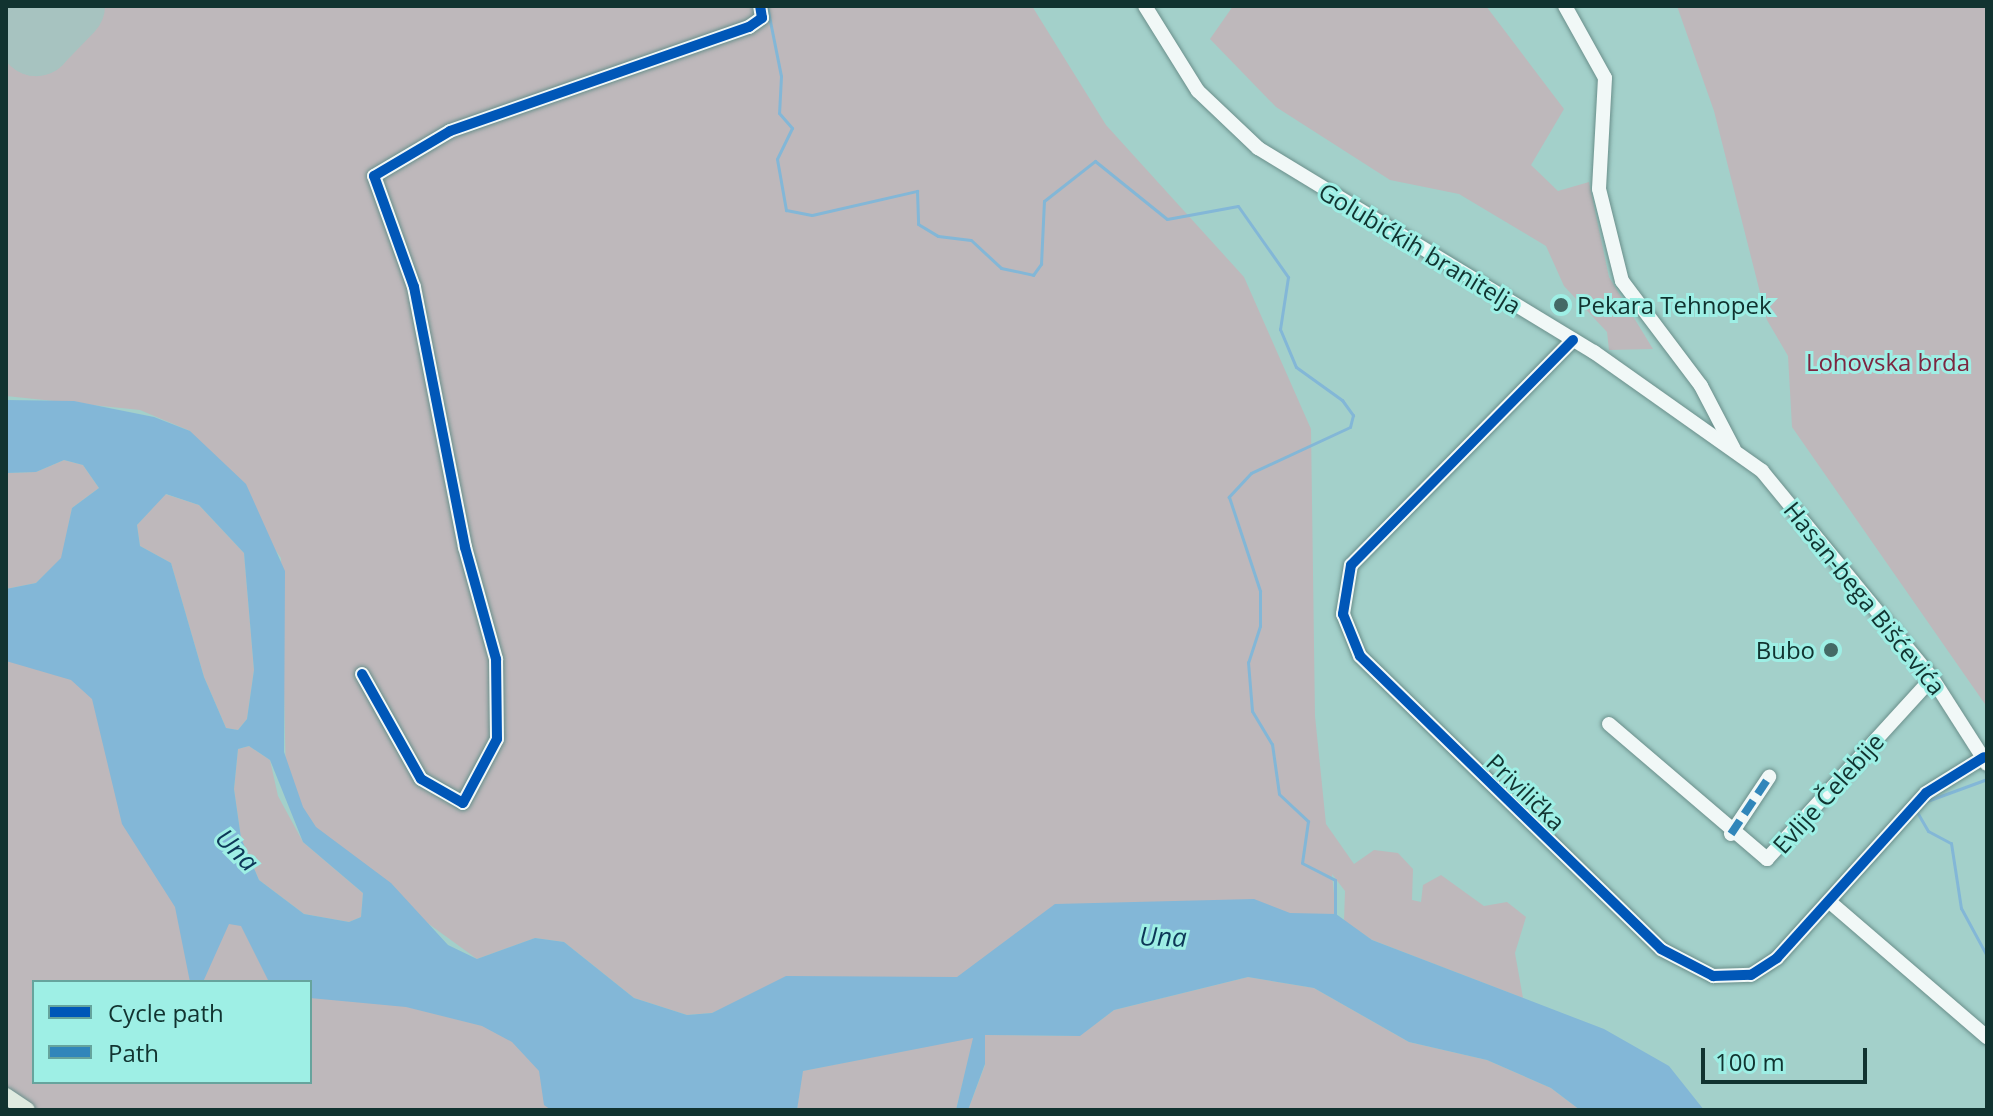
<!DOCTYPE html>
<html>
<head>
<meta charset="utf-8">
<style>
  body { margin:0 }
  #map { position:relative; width:1993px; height:1116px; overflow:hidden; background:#a3d0ca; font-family:"Open Sans",sans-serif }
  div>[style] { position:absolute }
  .green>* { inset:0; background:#beb8bb }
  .water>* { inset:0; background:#83b7d7 }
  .stream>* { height:3px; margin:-1.5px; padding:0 1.5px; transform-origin:1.5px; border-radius:1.5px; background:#83b7d7 }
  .runway>* { height:74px; margin:-37px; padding:0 37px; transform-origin:37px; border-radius:37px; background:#a7c3c0 }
  .roads { filter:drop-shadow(0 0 2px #6a8f8b) drop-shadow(0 0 2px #6a8f8b) }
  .minor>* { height:14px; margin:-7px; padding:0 7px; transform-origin:7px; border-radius:7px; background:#f1f8f7 }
  .major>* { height:16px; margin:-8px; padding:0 8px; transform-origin:8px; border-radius:8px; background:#dfeae0 }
  .quiet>* { height:8px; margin-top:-4px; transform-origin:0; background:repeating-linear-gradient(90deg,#3186ba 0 16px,transparent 0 24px) }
  .cycleway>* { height:10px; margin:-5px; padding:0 5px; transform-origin:5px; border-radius:5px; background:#0057b8 }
  .dots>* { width:22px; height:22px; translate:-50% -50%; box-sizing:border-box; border:4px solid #9eefe5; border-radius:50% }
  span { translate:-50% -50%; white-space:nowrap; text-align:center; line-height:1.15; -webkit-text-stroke:6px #9eefe5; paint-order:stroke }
  .street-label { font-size:24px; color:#113330 }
  .poi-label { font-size:24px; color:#113330 }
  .left { translate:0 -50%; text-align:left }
  .right { translate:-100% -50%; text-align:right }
  .park-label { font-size:24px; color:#7d2640 }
  .water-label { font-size:26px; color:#0d3757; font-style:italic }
  .frame { position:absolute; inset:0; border:8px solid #113330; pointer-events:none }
  .legend { position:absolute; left:32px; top:980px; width:280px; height:104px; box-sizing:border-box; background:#9eefe5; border:2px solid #66a49d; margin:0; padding:10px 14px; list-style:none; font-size:24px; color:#113330 }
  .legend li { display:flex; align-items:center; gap:16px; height:40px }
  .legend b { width:40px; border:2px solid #66a49d }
  .scale { position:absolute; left:1701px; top:1048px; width:166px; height:36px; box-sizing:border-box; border:4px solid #113330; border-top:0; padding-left:10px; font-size:24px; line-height:28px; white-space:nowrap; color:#113330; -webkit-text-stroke:6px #9eefe5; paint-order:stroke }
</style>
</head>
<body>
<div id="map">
  <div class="green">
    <div style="clip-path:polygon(6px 6px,1032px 6px,1106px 125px,1244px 277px,1311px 429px,1315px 716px,1326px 824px,1354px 864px,1374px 850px,1398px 853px,1413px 869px,1412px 900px,1421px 902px,1423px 885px,1441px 875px,1484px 906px,1507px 902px,1526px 917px,1515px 953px,1523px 998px,1372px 940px,1344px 921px,1345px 891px,1332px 874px,1336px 914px,1128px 924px,1001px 973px,741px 1000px,712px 1013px,687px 1015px,634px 998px,564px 942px,535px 938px,477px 959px,349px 866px,308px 824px,286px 779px,281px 558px,190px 431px,140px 410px,6px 396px)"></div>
    <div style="clip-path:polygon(1233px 6px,1486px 6px,1564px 109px,1531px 165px,1558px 191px,1589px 182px,1609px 277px,1653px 349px,1609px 350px,1607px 332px,1564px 286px,1546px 246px,1459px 194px,1390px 180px,1276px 107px,1210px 39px)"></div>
    <div style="clip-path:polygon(1677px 6px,1987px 6px,1987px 707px,1792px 427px,1788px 356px,1767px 320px,1714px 111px)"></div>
    <div style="clip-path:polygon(64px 460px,83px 465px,99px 488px,72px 508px,62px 558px,36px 583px,6px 589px,6px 473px,36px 472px)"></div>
    <div style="clip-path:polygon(165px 494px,199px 505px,244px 553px,254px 670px,247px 719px,238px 730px,226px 728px,204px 677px,171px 563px,140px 546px,137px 525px)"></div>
    <div style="clip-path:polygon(6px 651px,80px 676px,234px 911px,265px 942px,282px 982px,34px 982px,34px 1082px,310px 1082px,310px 986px,486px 1023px,523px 1043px,574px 1110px,6px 1110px)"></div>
    <div style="clip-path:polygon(249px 746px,270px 760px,278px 796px,303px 842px,363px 893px,361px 917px,349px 922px,304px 914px,259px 880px,241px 838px,234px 789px,238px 749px)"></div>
    <div style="clip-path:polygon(1248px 977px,1314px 988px,1409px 1042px,1487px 1060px,1551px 1088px,1580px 1110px,968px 1110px,985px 1065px,984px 1035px,1079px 1036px,1114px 1010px)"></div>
    <div style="clip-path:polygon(974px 1037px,956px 1110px,797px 1110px,802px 1071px)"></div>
  </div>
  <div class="water">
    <div style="clip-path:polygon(evenodd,6px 400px,74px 401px,154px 417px,190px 431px,246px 484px,285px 571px,284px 752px,303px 807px,316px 827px,391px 883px,448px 945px,477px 959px,535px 938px,564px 942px,634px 998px,687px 1015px,712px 1013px,786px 976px,957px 977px,1055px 904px,1254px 899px,1290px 913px,1336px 914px,1372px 940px,1604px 1029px,1669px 1066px,1704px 1110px,1580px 1110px,1551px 1088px,1487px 1060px,1409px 1042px,1314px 988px,1248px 977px,1114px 1010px,1080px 1036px,985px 1035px,985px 1064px,968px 1110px,956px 1110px,973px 1038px,803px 1071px,797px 1110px,551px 1110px,544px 1105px,539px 1071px,512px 1042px,482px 1026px,406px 1007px,310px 998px,310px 982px,269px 982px,241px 926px,229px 924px,203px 982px,190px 982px,175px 907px,122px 824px,92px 699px,71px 680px,6px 661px,6px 589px,36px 583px,61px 558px,72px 508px,99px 488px,83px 465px,64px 460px,36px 472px,6px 473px,6px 400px,166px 494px,199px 505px,244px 553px,254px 670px,247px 719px,238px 730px,226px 728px,204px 677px,171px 563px,140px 546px,137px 525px,166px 494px,6px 400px,249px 746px,270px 760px,303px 842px,363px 893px,361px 917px,349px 922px,304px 914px,259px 880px,241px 838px,234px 789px,238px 749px,249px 746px)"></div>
  </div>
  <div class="stream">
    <div style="left:767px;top:6px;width:71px;rotate:78.7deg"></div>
    <div style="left:781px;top:76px;width:37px;rotate:93deg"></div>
    <div style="left:779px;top:113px;width:20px;rotate:49deg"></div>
    <div style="left:792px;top:128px;width:34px;rotate:116deg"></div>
    <div style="left:777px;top:159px;width:52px;rotate:80deg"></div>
    <div style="left:786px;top:210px;width:26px;rotate:11deg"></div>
    <div style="left:812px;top:215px;width:108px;rotate:-12.9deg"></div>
    <div style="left:917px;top:191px;width:33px;rotate:88deg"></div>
    <div style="left:918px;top:224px;width:23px;rotate:31deg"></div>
    <div style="left:938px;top:236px;width:33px;rotate:7deg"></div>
    <div style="left:971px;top:240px;width:41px;rotate:43deg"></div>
    <div style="left:1001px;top:268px;width:33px;rotate:12deg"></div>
    <div style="left:1033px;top:275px;width:14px;rotate:-54deg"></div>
    <div style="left:1041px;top:264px;width:63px;rotate:-87.3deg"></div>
    <div style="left:1044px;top:201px;width:65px;rotate:-38.1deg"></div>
    <div style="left:1095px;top:161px;width:92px;rotate:38.9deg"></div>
    <div style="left:1167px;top:219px;width:72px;rotate:-10.4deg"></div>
    <div style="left:1238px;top:206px;width:87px;rotate:54.8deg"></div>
    <div style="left:1288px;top:277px;width:53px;rotate:98.7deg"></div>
    <div style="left:1280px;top:329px;width:41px;rotate:67.2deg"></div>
    <div style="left:1296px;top:367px;width:57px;rotate:35.7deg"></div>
    <div style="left:1342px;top:400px;width:19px;rotate:54deg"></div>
    <div style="left:1353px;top:415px;width:12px;rotate:104deg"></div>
    <div style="left:1350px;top:427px;width:109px;rotate:155.1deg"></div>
    <div style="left:1251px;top:473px;width:33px;rotate:133deg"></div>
    <div style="left:1229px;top:497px;width:99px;rotate:71.7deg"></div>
    <div style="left:1260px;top:591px;width:35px;rotate:90deg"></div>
    <div style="left:1260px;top:626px;width:38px;rotate:108deg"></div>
    <div style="left:1248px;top:662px;width:49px;rotate:85.3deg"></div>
    <div style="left:1252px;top:711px;width:39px;rotate:59deg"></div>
    <div style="left:1272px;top:744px;width:50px;rotate:82deg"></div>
    <div style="left:1279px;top:794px;width:40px;rotate:43deg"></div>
    <div style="left:1308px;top:821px;width:42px;rotate:98.1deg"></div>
    <div style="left:1302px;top:863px;width:37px;rotate:27deg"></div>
    <div style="left:1335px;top:880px;width:37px;rotate:90deg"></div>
    <div style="left:1927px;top:801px;width:64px;rotate:-20.1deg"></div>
    <div style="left:1917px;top:812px;width:22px;rotate:60deg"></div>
    <div style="left:1928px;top:831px;width:26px;rotate:28deg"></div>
    <div style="left:1951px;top:843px;width:66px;rotate:81.3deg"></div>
    <div style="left:1961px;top:908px;width:55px;rotate:61.6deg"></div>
  </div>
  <div class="runway">
    <div style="left:6px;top:10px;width:42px;rotate:44deg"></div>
    <div style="left:36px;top:39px;width:46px;rotate:-45.9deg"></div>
  </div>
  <div class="roads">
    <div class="minor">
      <div style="left:1145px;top:6px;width:100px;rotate:58.1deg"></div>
      <div style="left:1198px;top:91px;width:83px;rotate:43.5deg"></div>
      <div style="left:1258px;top:148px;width:393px;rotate:31.3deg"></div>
      <div style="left:1594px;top:352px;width:206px;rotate:35.3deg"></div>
      <div style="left:1762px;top:471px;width:268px;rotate:50.6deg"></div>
      <div style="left:1932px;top:678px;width:102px;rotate:57.4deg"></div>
      <div style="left:1565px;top:6px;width:82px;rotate:60.9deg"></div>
      <div style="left:1605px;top:78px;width:111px;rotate:93.1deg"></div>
      <div style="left:1599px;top:189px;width:95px;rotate:76deg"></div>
      <div style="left:1622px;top:281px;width:131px;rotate:53deg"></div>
      <div style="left:1701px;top:386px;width:71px;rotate:62.4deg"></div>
      <div style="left:1573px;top:340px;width:316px;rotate:134.6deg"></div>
      <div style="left:1351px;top:565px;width:50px;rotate:99.3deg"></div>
      <div style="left:1343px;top:614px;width:45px;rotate:68deg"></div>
      <div style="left:1360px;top:656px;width:420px;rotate:44.2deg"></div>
      <div style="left:1661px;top:949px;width:59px;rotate:27.4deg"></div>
      <div style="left:1713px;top:976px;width:38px;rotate:-2deg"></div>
      <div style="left:1751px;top:975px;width:31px;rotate:-33deg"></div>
      <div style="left:1777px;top:958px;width:222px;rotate:-47.9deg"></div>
      <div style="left:1926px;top:793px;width:68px;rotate:-31.8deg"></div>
      <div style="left:362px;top:674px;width:120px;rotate:60.7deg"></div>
      <div style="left:421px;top:779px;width:48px;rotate:29.7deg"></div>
      <div style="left:463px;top:803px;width:72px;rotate:-62deg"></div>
      <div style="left:497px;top:739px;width:80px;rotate:-90.7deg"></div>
      <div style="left:496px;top:659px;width:116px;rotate:-105.5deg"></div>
      <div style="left:465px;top:547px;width:265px;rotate:-101.1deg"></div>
      <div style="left:414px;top:287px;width:118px;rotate:-109.8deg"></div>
      <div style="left:374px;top:176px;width:88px;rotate:-30.6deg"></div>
      <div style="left:450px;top:131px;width:317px;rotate:-19.2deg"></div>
      <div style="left:749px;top:27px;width:16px;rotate:-35deg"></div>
      <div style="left:762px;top:18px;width:12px;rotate:-99deg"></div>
      <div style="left:1609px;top:724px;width:208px;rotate:40.5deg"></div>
      <div style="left:1767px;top:859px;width:245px;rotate:-47.6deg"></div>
      <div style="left:1731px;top:834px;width:69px;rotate:-56.3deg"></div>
      <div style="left:1831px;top:903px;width:206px;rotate:40.7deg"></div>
    </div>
    <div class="major">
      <div style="left:6px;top:1096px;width:25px;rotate:34deg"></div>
    </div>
  </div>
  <div class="quiet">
    <div style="left:1731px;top:834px;width:69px;rotate:-56.3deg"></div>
  </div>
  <div class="cycleway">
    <div style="left:1573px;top:340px;width:316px;rotate:134.6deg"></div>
    <div style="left:1351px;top:565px;width:50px;rotate:99.3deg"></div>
    <div style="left:1343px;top:614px;width:45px;rotate:68deg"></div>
    <div style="left:1360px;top:656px;width:420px;rotate:44.2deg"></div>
    <div style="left:1661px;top:949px;width:59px;rotate:27.4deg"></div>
    <div style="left:1713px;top:976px;width:38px;rotate:-2deg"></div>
    <div style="left:1751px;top:975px;width:31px;rotate:-33deg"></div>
    <div style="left:1777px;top:958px;width:222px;rotate:-47.9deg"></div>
    <div style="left:1926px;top:793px;width:68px;rotate:-31.8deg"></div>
    <div style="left:362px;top:674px;width:120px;rotate:60.7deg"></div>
    <div style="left:421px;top:779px;width:48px;rotate:29.7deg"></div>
    <div style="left:463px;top:803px;width:72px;rotate:-62deg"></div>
    <div style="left:497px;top:739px;width:80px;rotate:-90.7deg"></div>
    <div style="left:496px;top:659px;width:116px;rotate:-105.5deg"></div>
    <div style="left:465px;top:547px;width:265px;rotate:-101.1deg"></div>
    <div style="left:414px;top:287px;width:118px;rotate:-109.8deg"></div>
    <div style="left:374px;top:176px;width:88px;rotate:-30.6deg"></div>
    <div style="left:450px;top:131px;width:317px;rotate:-19.2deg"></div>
    <div style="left:749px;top:27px;width:16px;rotate:-35deg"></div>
    <div style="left:762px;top:18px;width:12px;rotate:-99deg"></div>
  </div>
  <div class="dots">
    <div style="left:1561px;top:305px;background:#446a66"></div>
    <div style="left:1831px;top:650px;background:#446a66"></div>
  </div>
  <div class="street-label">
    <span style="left:1420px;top:248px;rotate:31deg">Golubićkih branitelja</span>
    <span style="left:1865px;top:598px;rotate:51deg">Hasan-bega Bišćevića</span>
    <span style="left:1526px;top:792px;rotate:44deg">Privilička</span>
    <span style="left:1828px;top:793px;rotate:-48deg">Evlije Čelebije</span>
  </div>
  <div class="poi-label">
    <span class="left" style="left:1577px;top:305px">Pekara Tehnopek</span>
    <span class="right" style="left:1815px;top:650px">Bubo</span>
  </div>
  <div class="park-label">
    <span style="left:1888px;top:362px">Lohovska brda</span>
  </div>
  <div class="water-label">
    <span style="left:237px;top:850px;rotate:45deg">Una</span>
    <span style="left:1163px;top:937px;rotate:2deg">Una</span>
  </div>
  <div class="frame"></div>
  <ul class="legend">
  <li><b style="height:10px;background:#0057b8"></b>Cycle path</li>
  <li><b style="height:10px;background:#3186ba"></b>Path</li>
  </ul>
  <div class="scale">100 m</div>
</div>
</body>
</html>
